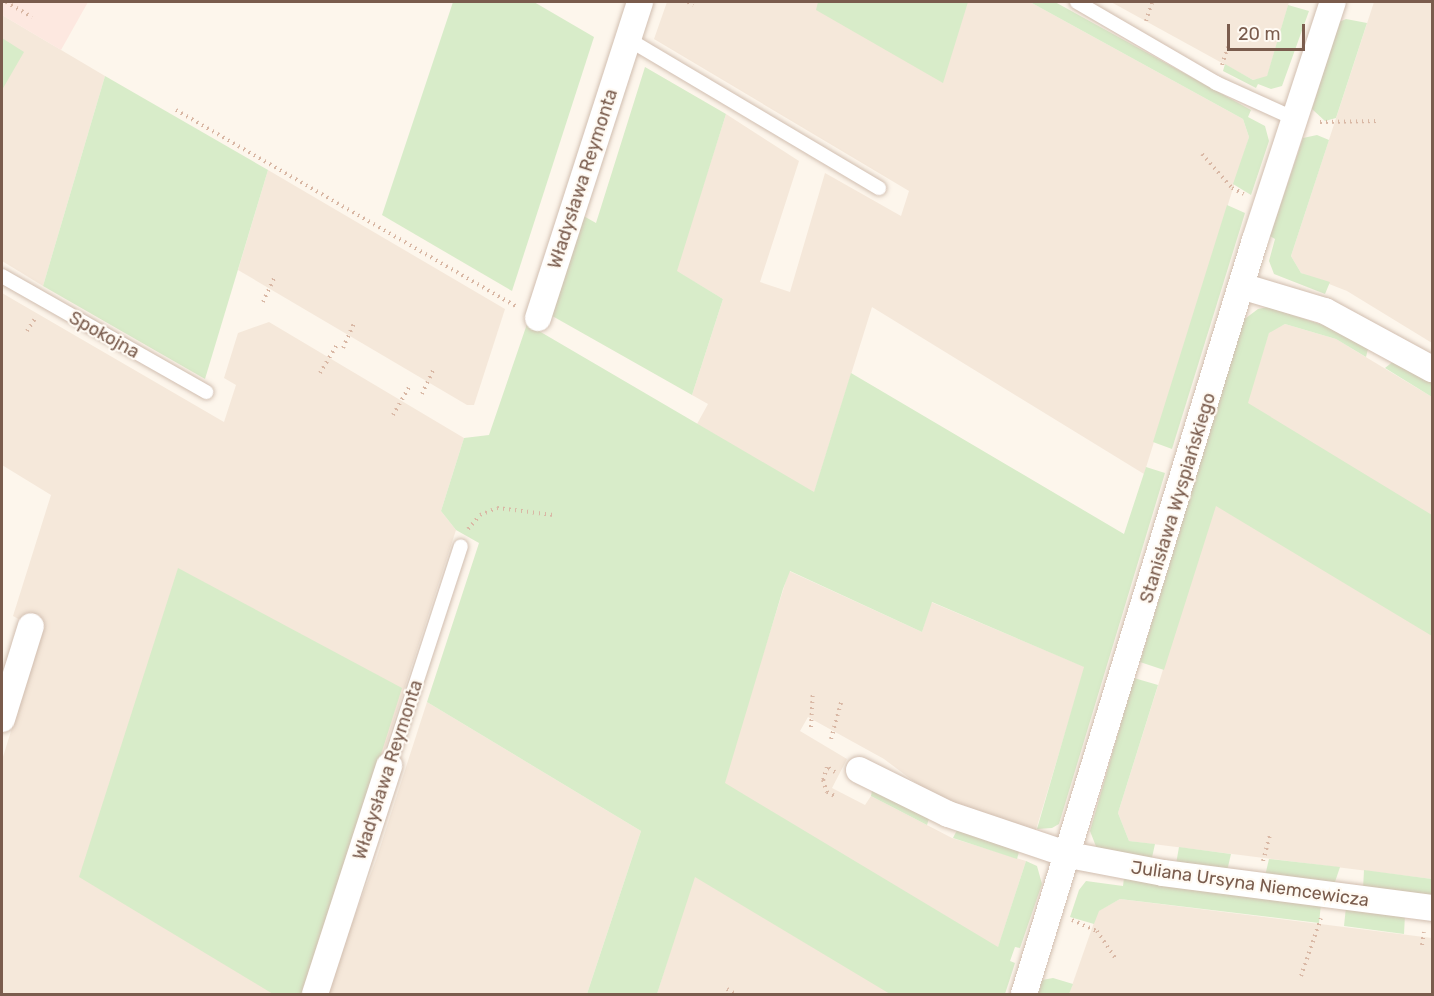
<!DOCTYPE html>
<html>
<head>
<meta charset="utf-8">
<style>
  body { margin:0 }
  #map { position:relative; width:1434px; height:996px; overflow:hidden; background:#fdf6ec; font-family:Rubik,sans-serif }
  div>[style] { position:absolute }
  .residential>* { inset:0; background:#f5e8da }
  .commercial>* { inset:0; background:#fde8e0 }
  .green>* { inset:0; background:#d8ecc9 }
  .path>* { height:4px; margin-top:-2px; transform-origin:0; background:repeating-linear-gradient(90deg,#d9b8a5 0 1.5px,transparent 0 6px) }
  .roads { filter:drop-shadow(0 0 2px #d1beb0) drop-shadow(0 0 2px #d1beb0) }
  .lane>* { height:14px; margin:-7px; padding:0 7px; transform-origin:7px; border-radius:7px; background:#fff }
  .street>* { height:26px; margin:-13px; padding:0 13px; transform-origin:13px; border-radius:13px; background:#fff }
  span { translate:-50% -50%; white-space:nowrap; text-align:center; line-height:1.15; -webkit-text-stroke:4.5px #fffaf3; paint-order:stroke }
  .street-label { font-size:18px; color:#7a5c4d }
  .frame { position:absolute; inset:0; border:3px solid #7a5c4d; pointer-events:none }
  .scale { position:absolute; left:1227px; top:24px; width:78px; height:27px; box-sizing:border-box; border:3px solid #7a5c4d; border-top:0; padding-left:8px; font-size:18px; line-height:21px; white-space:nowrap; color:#7a5c4d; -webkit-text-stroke:4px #fffaf3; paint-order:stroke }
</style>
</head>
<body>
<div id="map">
  <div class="residential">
    <div style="clip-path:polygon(667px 2px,1030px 2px,1243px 119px,1249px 137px,1144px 474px,872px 307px,814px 493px,697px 424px,708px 404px,692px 395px,723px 299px,676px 271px,726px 114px,799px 161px,760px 282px,790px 292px,825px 173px,901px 216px,909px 191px,654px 39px)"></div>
    <div style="clip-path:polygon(1111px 2px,1289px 2px,1267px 77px,1253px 80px)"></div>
    <div style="clip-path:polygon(1374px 2px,1432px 2px,1432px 343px,1347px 291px,1301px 273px,1291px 256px)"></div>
    <div style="clip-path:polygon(2px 15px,105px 76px,43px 286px,2px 261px)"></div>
    <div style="clip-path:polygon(268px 170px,505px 309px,474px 405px,467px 405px,238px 270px)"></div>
    <div style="clip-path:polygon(2px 293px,224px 422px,236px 385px,224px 378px,238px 333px,269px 322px,464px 438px,441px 511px,456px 530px,305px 994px,2px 994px,2px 760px,42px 632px,13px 616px,51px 495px,2px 465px)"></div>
    <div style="clip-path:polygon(1285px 324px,1336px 339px,1432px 397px,1432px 879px,1129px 841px,1118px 813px,1269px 332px)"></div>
    <div style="clip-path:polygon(789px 571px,922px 632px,931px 602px,1085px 667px,1035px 833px,960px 806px,920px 786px,884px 759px,808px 717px,800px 731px,847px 759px,832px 788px,865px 805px,871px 796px,952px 838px,1026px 861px,983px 994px,657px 994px)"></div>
    <div style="clip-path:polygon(427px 702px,641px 831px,587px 994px,325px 994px,376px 860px)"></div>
    <div style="clip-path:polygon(1120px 899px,1432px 938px,1432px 994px,1069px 994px,1098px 911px)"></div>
  </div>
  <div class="commercial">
    <div style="clip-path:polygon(2px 2px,88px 2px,61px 50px,2px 15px)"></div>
  </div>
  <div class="green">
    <div style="clip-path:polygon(453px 2px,534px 2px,594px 37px,512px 291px,382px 215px)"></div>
    <div style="clip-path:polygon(818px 2px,968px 2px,943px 83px,816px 10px)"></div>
    <div style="clip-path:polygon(1030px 2px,1055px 2px,1251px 110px,1248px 117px,1265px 126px,1269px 141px,1251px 195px,1233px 184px,1249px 137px,1243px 119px)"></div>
    <div style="clip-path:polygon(1288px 5px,1309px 11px,1282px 86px,1271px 89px,1258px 84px,1256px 88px,1223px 71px,1225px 64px,1253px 80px,1267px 76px)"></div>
    <div style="clip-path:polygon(1346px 19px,1367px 23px,1336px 118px,1325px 121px,1312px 109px,1339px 22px)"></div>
    <div style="clip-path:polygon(2px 38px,24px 52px,2px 90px)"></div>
    <div style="clip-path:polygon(645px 67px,726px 114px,677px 271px,723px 299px,692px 395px,547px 313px,580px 214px,596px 223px)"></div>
    <div style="clip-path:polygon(105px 76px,268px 170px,205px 379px,43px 286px)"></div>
    <div style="clip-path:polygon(1317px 135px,1329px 140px,1291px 256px,1301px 273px,1330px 282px,1325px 294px,1274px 274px,1269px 261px,1275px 239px,1270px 236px,1303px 138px)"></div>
    <div style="clip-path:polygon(1227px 205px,1245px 213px,1172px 449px,1153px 442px)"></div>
    <div style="clip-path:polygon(1268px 307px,1335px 329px,1368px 349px,1366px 357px,1336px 339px,1285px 324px,1269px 333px,1248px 403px,1432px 515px,1432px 636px,1216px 506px,1164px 670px,1140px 662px,1242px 321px,1258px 309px)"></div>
    <div style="clip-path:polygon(527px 324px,814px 492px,851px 373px,1124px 534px,1146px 467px,1165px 473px,1059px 824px,1052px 828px,1037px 829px,1084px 667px,932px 602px,922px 632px,790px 571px,783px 589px,725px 783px,998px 947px,1026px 861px,1037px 866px,1042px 884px,1020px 948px,1015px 947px,1010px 961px,1015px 963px,1005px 994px,890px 994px,695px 877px,657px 994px,587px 994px,641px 831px,427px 702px,479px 543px,456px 530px,441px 511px,464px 438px,489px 435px)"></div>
    <div style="clip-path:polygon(1395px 360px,1432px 382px,1432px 397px,1385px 368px)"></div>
    <div style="clip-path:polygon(178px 568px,402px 688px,305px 994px,273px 994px,79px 877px)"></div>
    <div style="clip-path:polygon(1134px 678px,1158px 685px,1118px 813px,1129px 841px,1155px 844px,1151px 862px,1097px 849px,1090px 831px)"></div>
    <div style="clip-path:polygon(873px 786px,930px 815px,927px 825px,871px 796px)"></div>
    <div style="clip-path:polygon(958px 828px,1019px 852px,1017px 859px,953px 838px)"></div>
    <div style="clip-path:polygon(1179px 847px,1231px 854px,1227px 871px,1176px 864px)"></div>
    <div style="clip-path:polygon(1269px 859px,1340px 867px,1334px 885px,1265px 876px)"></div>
    <div style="clip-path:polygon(1364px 870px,1432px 879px,1432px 896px,1363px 889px)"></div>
    <div style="clip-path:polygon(1124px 878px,1321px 904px,1319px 923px,1120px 899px,1099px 911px,1094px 924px,1070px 917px,1079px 890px,1086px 881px,1123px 886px)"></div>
    <div style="clip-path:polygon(1346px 907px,1405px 915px,1404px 934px,1344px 926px)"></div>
    <div style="clip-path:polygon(1053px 978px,1073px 984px,1069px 994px,1038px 994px,1042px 980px)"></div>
  </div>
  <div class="path">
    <div style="left:6px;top:2px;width:30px;rotate:30deg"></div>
    <div style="left:688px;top:2px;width:6px;rotate:31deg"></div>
    <div style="left:1146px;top:21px;width:19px;rotate:-72deg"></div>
    <div style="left:1222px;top:65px;width:19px;rotate:-72deg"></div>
    <div style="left:176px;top:110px;width:392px;rotate:30deg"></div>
    <div style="left:1320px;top:122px;width:59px;rotate:-1deg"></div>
    <div style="left:1202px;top:154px;width:45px;rotate:48.6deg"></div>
    <div style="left:1232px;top:188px;width:13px;rotate:27deg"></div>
    <div style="left:263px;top:302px;width:29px;rotate:-65deg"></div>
    <div style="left:27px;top:331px;width:17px;rotate:-57deg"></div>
    <div style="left:343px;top:348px;width:27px;rotate:-66deg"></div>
    <div style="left:320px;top:373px;width:33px;rotate:-59deg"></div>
    <div style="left:422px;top:394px;width:26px;rotate:-65deg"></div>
    <div style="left:393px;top:415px;width:32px;rotate:-60deg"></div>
    <div style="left:468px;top:529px;width:18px;rotate:-49deg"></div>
    <div style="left:480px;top:515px;width:18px;rotate:-22deg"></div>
    <div style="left:497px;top:508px;width:57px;rotate:7deg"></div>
    <div style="left:811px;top:727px;width:35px;rotate:-87deg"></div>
    <div style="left:831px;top:739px;width:41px;rotate:-74.6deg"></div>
    <div style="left:835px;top:772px;width:9px;rotate:-148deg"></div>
    <div style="left:827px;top:767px;width:14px;rotate:107deg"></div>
    <div style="left:823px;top:780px;width:13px;rotate:72deg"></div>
    <div style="left:827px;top:792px;width:11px;rotate:27deg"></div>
    <div style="left:1263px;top:861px;width:27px;rotate:-75deg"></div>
    <div style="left:1072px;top:920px;width:27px;rotate:24deg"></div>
    <div style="left:1097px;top:931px;width:34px;rotate:56deg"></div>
    <div style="left:1422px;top:945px;width:13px;rotate:-81deg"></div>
    <div style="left:1301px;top:976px;width:61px;rotate:-71deg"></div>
    <div style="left:727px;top:989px;width:9px;rotate:32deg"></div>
  </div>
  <div class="roads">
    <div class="lane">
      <div style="left:1077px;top:2px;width:161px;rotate:30.2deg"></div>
      <div style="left:1216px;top:83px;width:87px;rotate:24.5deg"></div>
      <div style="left:628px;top:39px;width:292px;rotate:30.7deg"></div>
      <div style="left:2px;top:276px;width:235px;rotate:29.6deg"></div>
      <div style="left:389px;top:766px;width:231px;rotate:-71.9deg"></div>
    </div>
    <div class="street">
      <div style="left:1241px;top:286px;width:88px;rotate:16.6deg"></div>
      <div style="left:1325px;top:311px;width:122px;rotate:28.5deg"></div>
      <div style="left:538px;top:318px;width:332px;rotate:-72.1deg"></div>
      <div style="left:2px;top:719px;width:97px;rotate:-72.7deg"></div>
      <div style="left:859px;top:770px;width:99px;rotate:26.3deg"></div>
      <div style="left:948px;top:814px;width:128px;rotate:18.7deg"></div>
      <div style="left:1069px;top:855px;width:96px;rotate:10.8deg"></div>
      <div style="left:1163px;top:873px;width:271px;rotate:7.4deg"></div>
      <div style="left:315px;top:994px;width:240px;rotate:-72deg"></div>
      <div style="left:1024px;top:994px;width:789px;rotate:-72.97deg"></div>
      <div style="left:1255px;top:240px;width:250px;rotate:-71.9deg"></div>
    </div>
  </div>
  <div class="street-label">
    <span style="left:583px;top:179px;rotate:-72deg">Władysława Reymonta</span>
    <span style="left:104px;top:335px;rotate:29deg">Spokojna</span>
    <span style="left:1178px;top:498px;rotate:-73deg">Stanisława Wyspiańskiego</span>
    <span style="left:388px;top:770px;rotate:-72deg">Władysława Reymonta</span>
    <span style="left:1250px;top:884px;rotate:8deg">Juliana Ursyna Niemcewicza</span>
  </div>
  <div class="frame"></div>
  <div class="scale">20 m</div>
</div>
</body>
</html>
